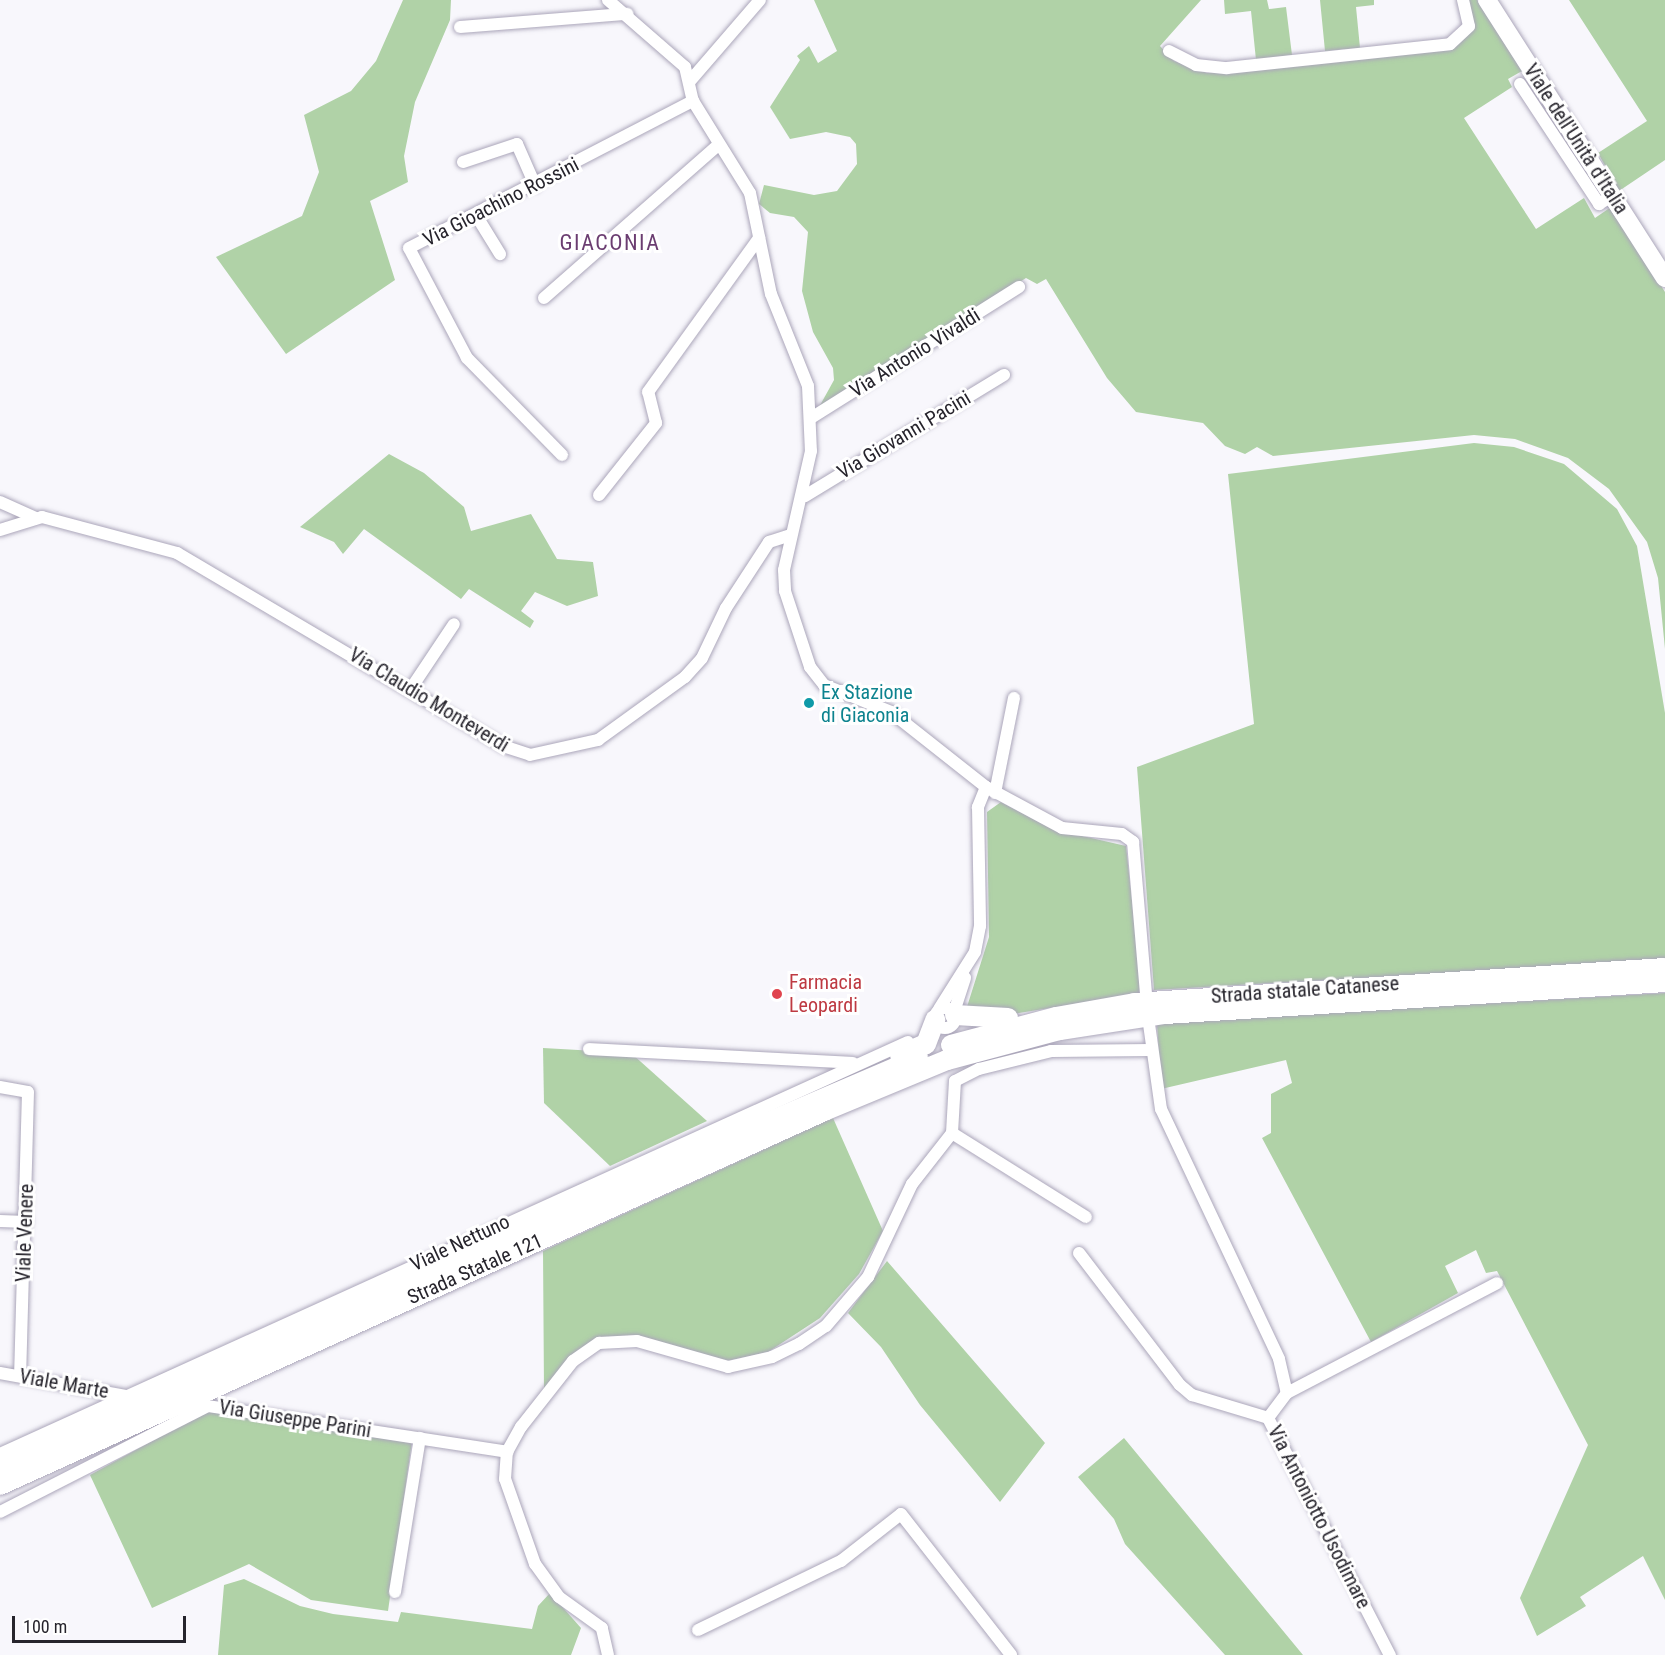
<!DOCTYPE html>
<html>
<head>
<meta charset="utf-8">
<style>
  body { margin:0 }
  #map { position:relative; width:1665px; height:1655px; overflow:hidden; background:#f8f7fc; font-family:"Roboto Condensed",sans-serif }
  div>[style] { position:absolute }
  .green>* { inset:0; background:#b0d2a7 }
  .roads { filter:drop-shadow(0 0 2px #aba6ba) drop-shadow(0 0 2px #aba6ba) }
  .street>* { height:12px; margin:-6px; padding:0 6px; transform-origin:6px; border-radius:6px; background:#fff }
  .street>.ring { margin:-6px; padding:0; box-sizing:content-box; background:none; border:12px solid #fff; border-radius:50% }
  .secondary>* { height:18px; margin:-9px; padding:0 9px; transform-origin:9px; border-radius:9px; background:#fff }
  .primary>* { height:20px; margin:-10px; padding:0 10px; transform-origin:10px; border-radius:10px; background:#fff }
  .dots>* { width:16px; height:16px; translate:-50% -50%; box-sizing:border-box; border:3px solid #fff; border-radius:50% }
  span { translate:-50% -50%; white-space:nowrap; text-align:center; line-height:1.15; -webkit-text-stroke:6px #fff; paint-order:stroke }
  .street-label { font-size:20px; color:#26242c }
  .culture-label { font-size:20px; color:#0d838f }
  .left { translate:0 -50%; text-align:left }
  .health-label { font-size:20px; color:#be3a42 }
  .quarter-label { font-size:22px; color:#6b3d71; letter-spacing:1.5px }
  .scale { position:absolute; left:12px; top:1616px; width:174px; height:27px; box-sizing:border-box; border:3px solid #26242c; border-top:0; padding-left:8px; font-size:18px; line-height:21px; white-space:nowrap; color:#26242c; -webkit-text-stroke:4px #fff; paint-order:stroke }
</style>
</head>
<body>
<div id="map">
  <div class="green">
    <div style="clip-path:polygon(403px 0,451px 0,450px 20px,415px 102px,404px 156px,408px 182px,370px 201px,395px 280px,286px 354px,216px 257px,302px 216px,319px 172px,304px 115px,351px 91px,376px 61px)"></div>
    <div style="clip-path:polygon(814px 0,1201px 0,1160px 46px,1174px 61px,1207px 73px,1454px 48px,1473px 29px,1468px 0,1477px 0,1522px 71px,1508px 79px,1512px 87px,1464px 118px,1536px 229px,1584px 198px,1595px 218px,1611px 207px,1665px 292px,1665px 649px,1658px 578px,1647px 542px,1609px 489px,1568px 458px,1515px 439px,1474px 435px,1273px 456px,1257px 447px,1245px 454px,1225px 446px,1203px 423px,1136px 412px,1107px 378px,1046px 279px,1037px 284px,1026px 278px,818px 409px,834px 380px,833px 368px,813px 332px,802px 291px,808px 232px,794px 217px,770px 213px,759px 204px,764px 185px,814px 195px,837px 191px,857px 164px,856px 144px,850px 137px,826px 132px,790px 139px,770px 107px,800px 60px,797px 56px,809px 46px,818px 63px,837px 51px)"></div>
    <div style="clip-path:polygon(1224px 0,1267px 0,1269px 9px,1286px 7px,1292px 55px,1256px 60px,1251px 11px,1225px 14px)"></div>
    <div style="clip-path:polygon(1320px 0,1374px 0,1374px 5px,1356px 7px,1360px 48px,1325px 51px)"></div>
    <div style="clip-path:polygon(1569px 0,1665px 0,1665px 160px,1619px 191px,1598px 153px,1647px 121px)"></div>
    <div style="clip-path:polygon(1474px 443px,1514px 447px,1564px 464px,1617px 509px,1637px 546px,1665px 713px,1665px 960px,1154px 990px,1137px 767px,1254px 724px,1228px 474px)"></div>
    <div style="clip-path:polygon(389px 454px,424px 473px,464px 507px,471px 531px,531px 514px,557px 559px,593px 562px,598px 596px,567px 606px,535px 592px,521px 611px,534px 621px,530px 628px,469px 589px,461px 599px,364px 529px,343px 554px,334px 542px,300px 527px)"></div>
    <div style="clip-path:polygon(1001px 802px,1052px 829px,1126px 846px,1142px 993px,1006px 1015px,966px 1010px,989px 937px,987px 812px)"></div>
    <div style="clip-path:polygon(1665px 993px,1665px 1600px,1643px 1556px,1580px 1597px,1586px 1606px,1537px 1636px,1520px 1598px,1588px 1445px,1497px 1271px,1486px 1273px,1476px 1250px,1445px 1266px,1458px 1293px,1371px 1342px,1262px 1138px,1271px 1133px,1271px 1094px,1292px 1083px,1286px 1060px,1161px 1089px,1157px 1023px)"></div>
    <div style="clip-path:polygon(543px 1048px,631px 1053px,707px 1121px,610px 1166px,544px 1103px)"></div>
    <div style="clip-path:polygon(833px 1118px,883px 1231px,859px 1274px,820px 1318px,768px 1352px,727px 1361px,634px 1335px,596px 1340px,564px 1364px,544px 1390px,543px 1251px)"></div>
    <div style="clip-path:polygon(887px 1261px,1045px 1443px,1000px 1502px,920px 1405px,881px 1347px,848px 1313px)"></div>
    <div style="clip-path:polygon(207px 1411px,412px 1441px,388px 1611px,311px 1600px,249px 1564px,152px 1608px,90px 1475px)"></div>
    <div style="clip-path:polygon(1124px 1438px,1303px 1655px,1225px 1655px,1125px 1544px,1114px 1519px,1078px 1477px)"></div>
    <div style="clip-path:polygon(244px 1579px,300px 1606px,333px 1614px,398px 1622px,401px 1612px,532px 1629px,538px 1606px,550px 1593px,581px 1628px,571px 1655px,218px 1655px,224px 1585px)"></div>
  </div>
  <div class="roads">
    <div class="street">
      <div style="left:608px;top:0;width:102px;rotate:41deg"></div>
      <div style="left:685px;top:67px;width:35px;rotate:77deg"></div>
      <div style="left:693px;top:101px;width:108px;rotate:58.2deg"></div>
      <div style="left:750px;top:193px;width:103px;rotate:78.3deg"></div>
      <div style="left:771px;top:294px;width:99px;rotate:68.1deg"></div>
      <div style="left:808px;top:386px;width:65px;rotate:87.4deg"></div>
      <div style="left:811px;top:451px;width:122px;rotate:102.8deg"></div>
      <div style="left:784px;top:570px;width:21px;rotate:87deg"></div>
      <div style="left:785px;top:591px;width:80px;rotate:71.8deg"></div>
      <div style="left:810px;top:667px;width:23px;rotate:52deg"></div>
      <div style="left:824px;top:685px;width:72px;rotate:21.9deg"></div>
      <div style="left:891px;top:712px;width:121px;rotate:38.3deg"></div>
      <div style="left:986px;top:787px;width:22px;rotate:112deg"></div>
      <div style="left:978px;top:807px;width:119px;rotate:89deg"></div>
      <div style="left:980px;top:926px;width:26px;rotate:101deg"></div>
      <div style="left:975px;top:952px;width:67px;rotate:122.3deg"></div>
      <div style="left:460px;top:27px;width:168px;rotate:-4.5deg"></div>
      <div style="left:1169px;top:51px;width:30px;rotate:27deg"></div>
      <div style="left:1196px;top:65px;width:31px;rotate:6deg"></div>
      <div style="left:1227px;top:68px;width:224px;rotate:-6.1deg"></div>
      <div style="left:1450px;top:44px;width:26px;rotate:-43deg"></div>
      <div style="left:1469px;top:26px;width:27px;rotate:-103deg"></div>
      <div style="left:690px;top:81px;width:107px;rotate:-49.2deg"></div>
      <div style="left:1520px;top:84px;width:144px;rotate:56.6deg"></div>
      <div style="left:1599px;top:204px;width:15px;rotate:-32deg"></div>
      <div style="left:463px;top:162px;width:57px;rotate:-18.4deg"></div>
      <div style="left:517px;top:144px;width:45px;rotate:66.3deg"></div>
      <div style="left:476px;top:215px;width:46px;rotate:58.4deg"></div>
      <div style="left:544px;top:298px;width:233px;rotate:-41.3deg"></div>
      <div style="left:811px;top:418px;width:246px;rotate:-32.2deg"></div>
      <div style="left:562px;top:455px;width:136px;rotate:-134.4deg"></div>
      <div style="left:467px;top:358px;width:124px;rotate:-117.8deg"></div>
      <div style="left:409px;top:248px;width:320px;rotate:-27.4deg"></div>
      <div style="left:599px;top:495px;width:92px;rotate:-51.6deg"></div>
      <div style="left:656px;top:423px;width:32px;rotate:-104deg"></div>
      <div style="left:648px;top:392px;width:190px;rotate:-54.2deg"></div>
      <div style="left:805px;top:496px;width:233px;rotate:-31.3deg"></div>
      <div style="left:0;top:502px;width:39px;rotate:24deg"></div>
      <div style="left:0;top:530px;width:44px;rotate:-17.2deg"></div>
      <div style="left:42px;top:517px;width:140px;rotate:14.9deg"></div>
      <div style="left:177px;top:553px;width:379px;rotate:30.6deg"></div>
      <div style="left:503px;top:746px;width:28px;rotate:18deg"></div>
      <div style="left:530px;top:755px;width:70px;rotate:-12.4deg"></div>
      <div style="left:598px;top:740px;width:107px;rotate:-35.9deg"></div>
      <div style="left:685px;top:677px;width:25px;rotate:-48deg"></div>
      <div style="left:702px;top:658px;width:55px;rotate:-64.4deg"></div>
      <div style="left:726px;top:608px;width:79px;rotate:-56.9deg"></div>
      <div style="left:769px;top:542px;width:22px;rotate:-18deg"></div>
      <div style="left:410px;top:690px;width:79px;rotate:-56.3deg"></div>
      <div style="left:986px;top:787px;width:86px;rotate:28.3deg"></div>
      <div style="left:1062px;top:828px;width:60px;rotate:5.7deg"></div>
      <div style="left:1122px;top:834px;width:14px;rotate:36deg"></div>
      <div style="left:1133px;top:842px;width:152px;rotate:85.1deg"></div>
      <div style="left:995px;top:793px;width:97px;rotate:-78.7deg"></div>
      <div class="ring" style="left:935px;top:1008px;width:8px;height:8px"></div>
      <div style="left:954px;top:1012px;width:36px;rotate:-72deg"></div>
      <div style="left:1149px;top:1024px;width:86px;rotate:82deg"></div>
      <div style="left:1161px;top:1109px;width:276px;rotate:64.7deg"></div>
      <div style="left:1279px;top:1359px;width:35px;rotate:77deg"></div>
      <div style="left:589px;top:1049px;width:264px;rotate:3deg"></div>
      <div style="left:0;top:1087px;width:28px;rotate:10deg"></div>
      <div style="left:28px;top:1092px;width:283px;rotate:91.6deg"></div>
      <div style="left:952px;top:1133px;width:158px;rotate:32.1deg"></div>
      <div style="left:0;top:1221px;width:26px;rotate:2deg"></div>
      <div style="left:1079px;top:1253px;width:166px;rotate:52.6deg"></div>
      <div style="left:1180px;top:1385px;width:16px;rotate:40deg"></div>
      <div style="left:1192px;top:1395px;width:79px;rotate:16.8deg"></div>
      <div style="left:1268px;top:1418px;width:267px;rotate:62.8deg"></div>
      <div style="left:0;top:1373px;width:129px;rotate:10.3deg"></div>
      <div style="left:1268px;top:1418px;width:31px;rotate:-53deg"></div>
      <div style="left:1287px;top:1393px;width:237px;rotate:-27.6deg"></div>
      <div style="left:0;top:1454px;width:997px;rotate:-24.41deg"></div>
      <div style="left:0;top:1512px;width:233px;rotate:-27deg"></div>
      <div style="left:208px;top:1406px;width:303px;rotate:8.7deg"></div>
      <div style="left:395px;top:1592px;width:156px;rotate:-80.8deg"></div>
      <div style="left:698px;top:1630px;width:159px;rotate:-25.8deg"></div>
      <div style="left:841px;top:1561px;width:76px;rotate:-38.1deg"></div>
      <div style="left:901px;top:1514px;width:179px;rotate:52deg"></div>
      <div style="left:608px;top:1655px;width:28px;rotate:-103deg"></div>
      <div style="left:602px;top:1628px;width:53px;rotate:-144.2deg"></div>
      <div style="left:559px;top:1597px;width:41px;rotate:-126deg"></div>
      <div style="left:535px;top:1564px;width:90px;rotate:-109.4deg"></div>
      <div style="left:505px;top:1479px;width:27px;rotate:-86deg"></div>
      <div style="left:507px;top:1452px;width:29px;rotate:-61deg"></div>
      <div style="left:521px;top:1427px;width:84px;rotate:-51.8deg"></div>
      <div style="left:573px;top:1361px;width:32px;rotate:-35deg"></div>
      <div style="left:599px;top:1343px;width:38px;rotate:-3deg"></div>
      <div style="left:637px;top:1341px;width:95px;rotate:15.9deg"></div>
      <div style="left:728px;top:1367px;width:45px;rotate:-12.8deg"></div>
      <div style="left:772px;top:1357px;width:30px;rotate:-26deg"></div>
      <div style="left:799px;top:1344px;width:32px;rotate:-34deg"></div>
      <div style="left:826px;top:1326px;width:65px;rotate:-49.4deg"></div>
      <div style="left:868px;top:1277px;width:103px;rotate:-64.7deg"></div>
      <div style="left:912px;top:1184px;width:65px;rotate:-51.9deg"></div>
      <div style="left:952px;top:1133px;width:52px;rotate:-86.7deg"></div>
      <div style="left:955px;top:1081px;width:27px;rotate:-27deg"></div>
      <div style="left:979px;top:1069px;width:74px;rotate:-14deg"></div>
      <div style="left:1051px;top:1051px;width:101px;rotate:-0.6deg"></div>
    </div>
    <div class="secondary">
      <div style="left:1487px;top:0;width:330px;rotate:57.4deg"></div>
    </div>
    <div class="primary">
      <div style="left:955px;top:1015px;width:53px;rotate:3.2deg"></div>
      <div style="left:951px;top:1045px;width:109px;rotate:-14.9deg"></div>
      <div style="left:1056px;top:1017px;width:80px;rotate:-10deg"></div>
      <div style="left:1135px;top:1003px;width:531px;rotate:-3.78deg"></div>
      <div style="left:900px;top:1055px;width:28px;rotate:-23deg"></div>
      <div style="left:926px;top:1044px;width:26px;rotate:-69deg"></div>
      <div style="left:0;top:1469px;width:711px;rotate:-24.51deg"></div>
      <div style="left:647px;top:1174px;width:295px;rotate:-23.2deg"></div>
      <div style="left:0;top:1485px;width:905px;rotate:-24.41deg"></div>
      <div style="left:824px;top:1111px;width:133px;rotate:-22.5deg"></div>
      <div style="left:947px;top:1060px;width:117px;rotate:-14.9deg"></div>
      <div style="left:1060px;top:1030px;width:106px;rotate:-8.7deg"></div>
      <div style="left:1165px;top:1014px;width:501px;rotate:-3.66deg"></div>
    </div>
  </div>
  <div class="dots">
    <div style="left:809px;top:703px;background:#0f9aa8"></div>
    <div style="left:777px;top:994px;background:#e0444e"></div>
  </div>
  <div class="street-label">
    <span style="left:1576px;top:139px;rotate:57deg">Viale dell'Unità d'Italia</span>
    <span style="left:501px;top:202px;rotate:-27deg">Via Gioachino Rossini</span>
    <span style="left:915px;top:353px;rotate:-32deg">Via Antonio Vivaldi</span>
    <span style="left:904px;top:435px;rotate:-31deg">Via Giovanni Pacini</span>
    <span style="left:429px;top:700px;rotate:31deg">Via Claudio Monteverdi</span>
    <span style="left:1305px;top:990px;rotate:-4deg">Strada statale Catanese</span>
    <span style="left:25px;top:1233px;rotate:-88deg">Viale Venere</span>
    <span style="left:460px;top:1243px;rotate:-25deg">Viale Nettuno</span>
    <span style="left:475px;top:1269px;rotate:-24deg">Strada Statale 121</span>
    <span style="left:64px;top:1384px;rotate:10deg">Viale Marte</span>
    <span style="left:295px;top:1419px;rotate:9deg">Via Giuseppe Parini</span>
    <span style="left:1319px;top:1517px;rotate:63deg">Via Antoniotto Usodimare</span>
  </div>
  <div class="culture-label">
    <span class="left" style="left:821px;top:704px">Ex Stazione<br>di Giaconia</span>
  </div>
  <div class="health-label">
    <span class="left" style="left:789px;top:994px">Farmacia<br>Leopardi</span>
  </div>
  <div class="quarter-label">
    <span style="left:610px;top:243px">GIACONIA</span>
  </div>
  <div class="scale">100 m</div>
</div>
</body>
</html>
